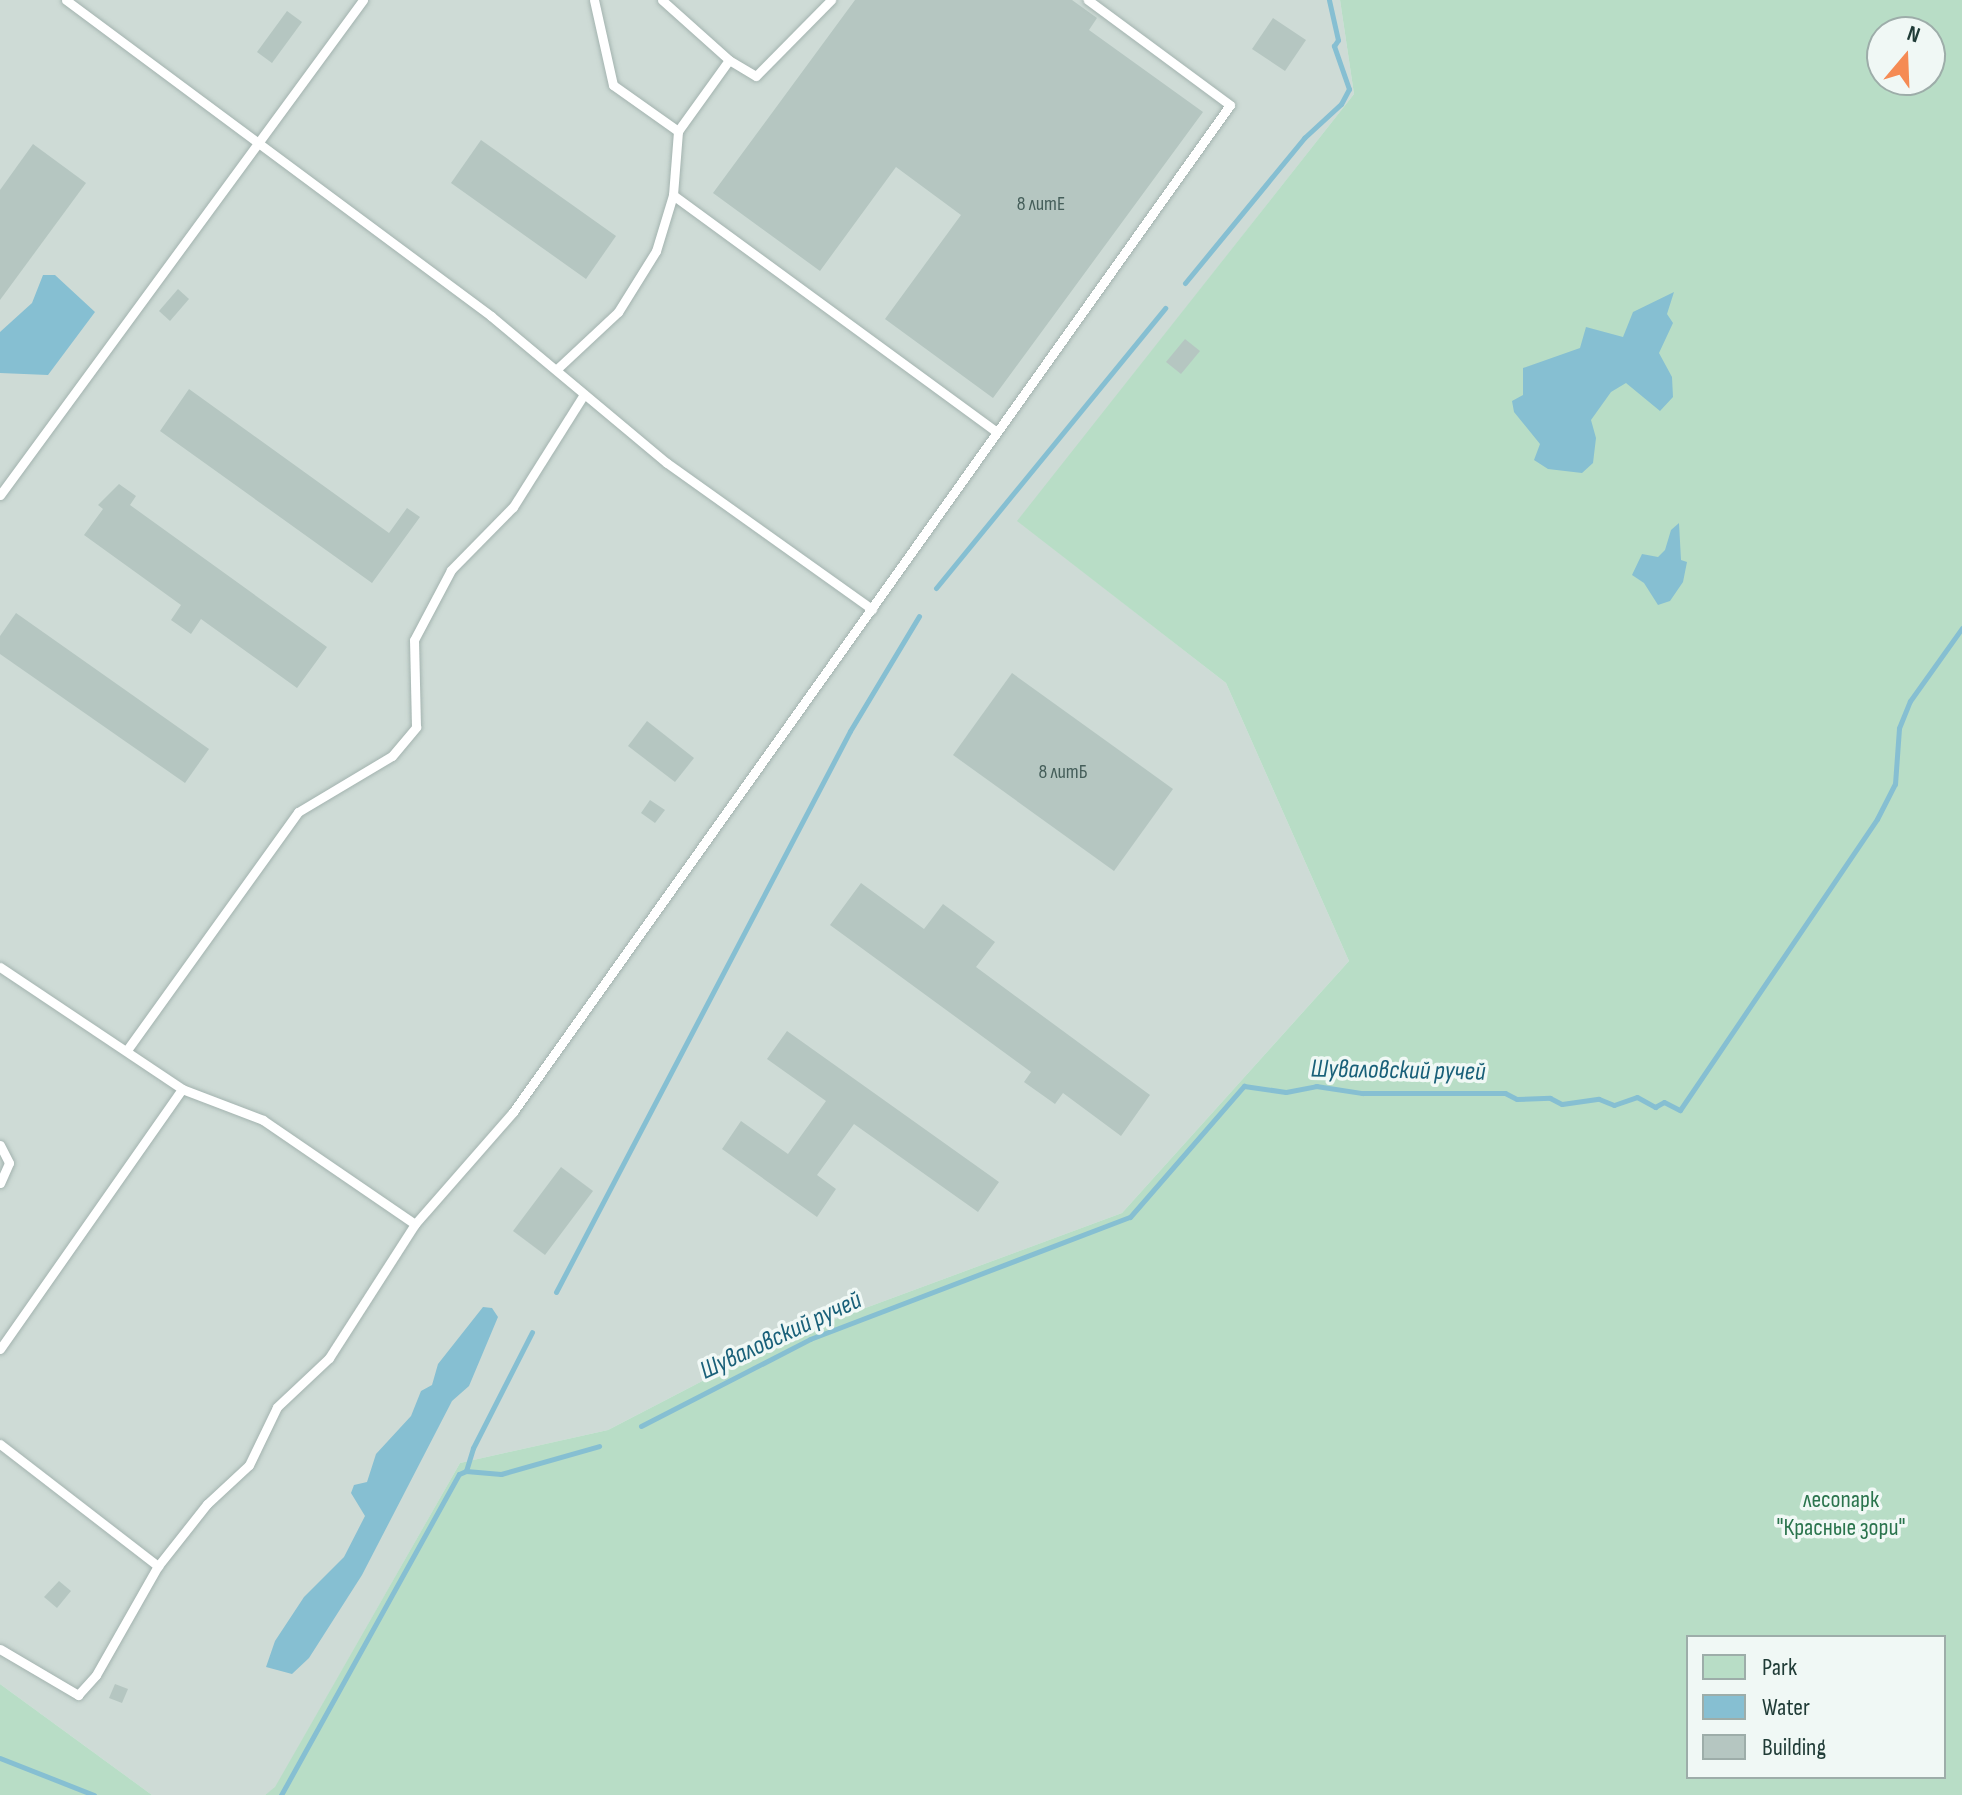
<!DOCTYPE html>
<html>
<head>
<meta charset="utf-8">
<style>
  body { margin:0 }
  #map { position:relative; width:1962px; height:1795px; overflow:hidden; background:#e0ebe7; font-family:"Sofia Sans Condensed",sans-serif }
  div>[style] { position:absolute }
  .built>* { inset:0; background:#cedbd6 }
  .green>* { inset:0; background:#b8ddc6 }
  .water>* { inset:0; background:#86bfd2 }
  .stream>* { height:5px; margin:-2.5px; padding:0 2.5px; transform-origin:2.5px; border-radius:2.5px; background:#86bfd2 }
  .building>* { inset:0; background:#b5c6c1 }
  .roads { filter:drop-shadow(0 0 2px #a3b3af) drop-shadow(0 0 2px #a3b3af) }
  .lane>* { height:9px; margin:-4.5px; padding:0 4.5px; transform-origin:4.5px; border-radius:4.5px; background:#fff }
  span { translate:-50% -50%; white-space:nowrap; text-align:center; line-height:1.15; -webkit-text-stroke:7px #f0f8f5; paint-order:stroke }
  .number-label { font-size:20px; color:#455e5a }
  .number-label span { -webkit-text-stroke-width:0 }
  .park-label { font-size:24px; color:#2a744d }
  .water-label { font-size:26px; color:#196079; font-style:italic }
  .legend { position:absolute; left:1686px; top:1635px; width:260px; height:144px; box-sizing:border-box; background:#f0f8f5; border:2px solid #9dada9; margin:0; padding:10px 14px; list-style:none; font-size:24px; color:#203c37 }
  .legend li { display:flex; align-items:center; gap:16px; height:40px }
  .legend b { width:40px; border:2px solid #9dada9 }
  .north { position:absolute; left:1866px; top:16px; width:80px; height:80px; box-sizing:border-box; background:#f0f8f5; border:2px solid #9dada9; border-radius:50%; rotate:19deg; font-size:22px; font-weight:700; line-height:32px; text-align:center; color:#203c37 }
  .north::after { content:''; display:block; margin:auto; width:28px; height:36px; background:#f58b54; clip-path:polygon(50% 0,100% 100%,50% 72%,0 100%) }
</style>
</head>
<body>
<div id="map">
  <div class="built">
    <div style="clip-path:polygon(0 0,1340px 0,1354px 94px,1018px 521px,1226px 683px,1349px 961px,1122px 1213px,787px 1337px,608px 1430px,460px 1463px,275px 1788px,265px 1795px,152px 1795px,0 1684px)"></div>
  </div>
  <div class="green">
    <div style="clip-path:polygon(evenodd,1340px 0,1962px 0,1962px 1795px,265px 1795px,275px 1787px,460px 1463px,608px 1430px,787px 1337px,1122px 1213px,1349px 961px,1226px 683px,1017px 521px,1354px 94px,1340px 0,1882px 32px,1930px 32px,1930px 80px,1882px 80px,1882px 32px,1340px 0,1688px 1637px,1944px 1637px,1944px 1777px,1688px 1777px,1688px 1637px)"></div>
    <div style="clip-path:polygon(0 1684px,152px 1795px,0 1795px)"></div>
  </div>
  <div class="water">
    <div style="clip-path:polygon(43px 275px,55px 275px,95px 312px,48px 375px,0 373px,0 332px,32px 303px)"></div>
    <div style="clip-path:polygon(1674px 292px,1667px 314px,1673px 323px,1659px 353px,1672px 377px,1673px 397px,1660px 411px,1626px 383px,1611px 392px,1591px 420px,1596px 438px,1593px 463px,1582px 473px,1548px 469px,1534px 460px,1540px 444px,1514px 412px,1512px 401px,1523px 395px,1523px 368px,1580px 348px,1586px 327px,1623px 337px,1633px 312px)"></div>
    <div style="clip-path:polygon(1679px 523px,1681px 560px,1687px 562px,1683px 582px,1670px 601px,1658px 605px,1644px 583px,1632px 575px,1642px 554px,1658px 557px,1665px 550px,1671px 530px)"></div>
    <div style="clip-path:polygon(483px 1307px,492px 1308px,498px 1317px,469px 1386px,452px 1401px,362px 1575px,309px 1658px,292px 1674px,266px 1667px,275px 1641px,304px 1597px,344px 1557px,365px 1516px,351px 1493px,354px 1485px,367px 1482px,376px 1454px,411px 1416px,421px 1391px,432px 1385px,438px 1364px)"></div>
  </div>
  <div class="stream">
    <div style="left:1185px;top:283px;width:188px;rotate:-50.6deg"></div>
    <div style="left:1304px;top:138px;width:50px;rotate:-42.6deg"></div>
    <div style="left:1341px;top:104px;width:17px;rotate:-62deg"></div>
    <div style="left:1349px;top:89px;width:46px;rotate:-109.2deg"></div>
    <div style="left:1334px;top:46px;width:7px;rotate:-56deg"></div>
    <div style="left:1338px;top:40px;width:41px;rotate:-102.7deg"></div>
    <div style="left:936px;top:588px;width:362px;rotate:-50.7deg"></div>
    <div style="left:556px;top:1292px;width:633px;rotate:-62.34deg"></div>
    <div style="left:850px;top:731px;width:134px;rotate:-59deg"></div>
    <div style="left:641px;top:1426px;width:190px;rotate:-27.2deg"></div>
    <div style="left:810px;top:1339px;width:342px;rotate:-20.9deg"></div>
    <div style="left:1130px;top:1217px;width:174px;rotate:-49deg"></div>
    <div style="left:1244px;top:1086px;width:42px;rotate:8.1deg"></div>
    <div style="left:1286px;top:1092px;width:31px;rotate:-11deg"></div>
    <div style="left:1316px;top:1086px;width:47px;rotate:8.7deg"></div>
    <div style="left:1362px;top:1093px;width:143px"></div>
    <div style="left:1505px;top:1093px;width:13px;rotate:27deg"></div>
    <div style="left:1517px;top:1099px;width:33px;rotate:-2deg"></div>
    <div style="left:1550px;top:1098px;width:13px;rotate:27deg"></div>
    <div style="left:1562px;top:1104px;width:37px;rotate:-8deg"></div>
    <div style="left:1599px;top:1099px;width:16px;rotate:22deg"></div>
    <div style="left:1614px;top:1105px;width:24px;rotate:-19deg"></div>
    <div style="left:1637px;top:1097px;width:21px;rotate:29deg"></div>
    <div style="left:1655px;top:1107px;width:10px;rotate:-29deg"></div>
    <div style="left:1664px;top:1102px;width:18px;rotate:27deg"></div>
    <div style="left:1680px;top:1110px;width:351px;rotate:-55.9deg"></div>
    <div style="left:1877px;top:819px;width:39px;rotate:-63deg"></div>
    <div style="left:1895px;top:784px;width:56px;rotate:-85.9deg"></div>
    <div style="left:1899px;top:728px;width:29px;rotate:-68deg"></div>
    <div style="left:1910px;top:701px;width:90px;rotate:-54.5deg"></div>
    <div style="left:466px;top:1471px;width:35px;rotate:5deg"></div>
    <div style="left:501px;top:1474px;width:102px;rotate:-15.9deg"></div>
    <div style="left:0;top:1758px;width:101px;rotate:21.5deg"></div>
    <div style="left:281px;top:1795px;width:367px;rotate:-61deg"></div>
    <div style="left:459px;top:1474px;width:8px;rotate:-23deg"></div>
    <div style="left:466px;top:1471px;width:24px;rotate:-73deg"></div>
    <div style="left:473px;top:1448px;width:130px;rotate:-63deg"></div>
  </div>
  <div class="building">
    <div style="clip-path:polygon(855px 0,1072px 0,1097px 18px,1089px 30px,1203px 112px,993px 398px,885px 319px,961px 215px,896px 167px,820px 271px,713px 193px)"></div>
    <div style="clip-path:polygon(287px 11px,302px 22px,272px 63px,257px 52px)"></div>
    <div style="clip-path:polygon(1273px 18px,1306px 40px,1285px 71px,1252px 49px)"></div>
    <div style="clip-path:polygon(481px 140px,616px 236px,586px 279px,451px 183px)"></div>
    <div style="clip-path:polygon(33px 144px,86px 183px,0 300px,0 190px)"></div>
    <div style="clip-path:polygon(178px 289px,189px 299px,170px 321px,159px 311px)"></div>
    <div style="clip-path:polygon(1185px 339px,1200px 351px,1181px 374px,1166px 362px)"></div>
    <div style="clip-path:polygon(189px 389px,389px 533px,407px 508px,420px 517px,372px 583px,160px 431px)"></div>
    <div style="clip-path:polygon(119px 484px,136px 496px,130px 505px,327px 647px,297px 688px,201px 619px,191px 634px,171px 620px,181px 605px,84px 535px,103px 509px,98px 505px)"></div>
    <div style="clip-path:polygon(16px 613px,209px 749px,185px 783px,0 654px,0 636px)"></div>
    <div style="clip-path:polygon(1012px 673px,1173px 789px,1114px 871px,953px 755px)"></div>
    <div style="clip-path:polygon(647px 721px,694px 758px,675px 782px,628px 746px)"></div>
    <div style="clip-path:polygon(650px 800px,665px 810px,655px 823px,641px 813px)"></div>
    <div style="clip-path:polygon(861px 883px,924px 929px,943px 904px,995px 942px,976px 967px,1150px 1095px,1121px 1136px,1063px 1093px,1055px 1104px,1024px 1082px,1031px 1072px,830px 925px)"></div>
    <div style="clip-path:polygon(787px 1031px,999px 1182px,978px 1212px,854px 1124px,817px 1175px,836px 1189px,817px 1217px,722px 1149px,741px 1121px,788px 1154px,826px 1101px,767px 1059px)"></div>
    <div style="clip-path:polygon(561px 1167px,593px 1191px,545px 1255px,513px 1231px)"></div>
    <div style="clip-path:polygon(59px 1581px,71px 1591px,57px 1608px,44px 1597px)"></div>
    <div style="clip-path:polygon(115px 1684px,128px 1689px,122px 1703px,109px 1698px)"></div>
  </div>
  <div class="roads">
    <div class="lane">
      <div style="left:66px;top:0;width:530px;rotate:36.63deg"></div>
      <div style="left:491px;top:316px;width:229px;rotate:39.9deg"></div>
      <div style="left:667px;top:463px;width:252px;rotate:35.5deg"></div>
      <div style="left:594px;top:0;width:87px;rotate:77.4deg"></div>
      <div style="left:613px;top:85px;width:80px;rotate:35.3deg"></div>
      <div style="left:662px;top:0;width:90px;rotate:41.8deg"></div>
      <div style="left:673px;top:195px;width:401px;rotate:36.2deg"></div>
      <div style="left:558px;top:368px;width:82px;rotate:-43deg"></div>
      <div style="left:618px;top:312px;width:72px;rotate:-58.1deg"></div>
      <div style="left:656px;top:251px;width:59px;rotate:-73.1deg"></div>
      <div style="left:673px;top:195px;width:64px;rotate:-85.5deg"></div>
      <div style="left:678px;top:131px;width:87px;rotate:-54.3deg"></div>
      <div style="left:729px;top:60px;width:31px;rotate:31deg"></div>
      <div style="left:756px;top:76px;width:107px;rotate:-45.4deg"></div>
      <div style="left:0;top:495px;width:614px;rotate:-53.75deg"></div>
      <div style="left:0;top:967px;width:219px;rotate:33.8deg"></div>
      <div style="left:182px;top:1089px;width:87px;rotate:20.9deg"></div>
      <div style="left:263px;top:1120px;width:184px;rotate:34.4deg"></div>
      <div style="left:127px;top:1050px;width:293px;rotate:-54.3deg"></div>
      <div style="left:298px;top:812px;width:109px;rotate:-30.8deg"></div>
      <div style="left:392px;top:756px;width:38px;rotate:-50deg"></div>
      <div style="left:416px;top:727px;width:87px;rotate:-91.3deg"></div>
      <div style="left:414px;top:640px;width:79px;rotate:-62.1deg"></div>
      <div style="left:451px;top:570px;width:88px;rotate:-45.5deg"></div>
      <div style="left:513px;top:507px;width:131px;rotate:-57.8deg"></div>
      <div style="left:0;top:1145px;width:20px;rotate:63deg"></div>
      <div style="left:9px;top:1163px;width:22px;rotate:114deg"></div>
      <div style="left:0;top:1349px;width:317px;rotate:-55deg"></div>
      <div style="left:0;top:1444px;width:200px;rotate:37.7deg"></div>
      <div style="left:0;top:1649px;width:91px;rotate:30.5deg"></div>
      <div style="left:78px;top:1695px;width:27px;rotate:-48deg"></div>
      <div style="left:96px;top:1675px;width:125px;rotate:-60.4deg"></div>
      <div style="left:158px;top:1566px;width:79px;rotate:-51.7deg"></div>
      <div style="left:207px;top:1504px;width:57px;rotate:-42.9deg"></div>
      <div style="left:249px;top:1465px;width:64px;rotate:-64.2deg"></div>
      <div style="left:277px;top:1407px;width:71px;rotate:-43.3deg"></div>
      <div style="left:329px;top:1358px;width:159px;rotate:-57.3deg"></div>
      <div style="left:415px;top:1224px;width:149px;rotate:-48.8deg"></div>
      <div style="left:513px;top:1112px;width:1236px;rotate:-54.55deg"></div>
      <div style="left:1230px;top:105px;width:177px;rotate:-143.5deg"></div>
    </div>
  </div>
  <div class="number-label">
    <span style="left:1041px;top:204px">8 литЕ</span>
    <span style="left:1063px;top:772px">8 литБ</span>
  </div>
  <div class="park-label">
    <span style="left:1841px;top:1514px">лесопарк<br>"Красные зори"</span>
  </div>
  <div class="water-label">
    <span style="left:1398px;top:1071px;rotate:1deg">Шуваловский ручей</span>
    <span style="left:781px;top:1336px;rotate:-25deg">Шуваловский ручей</span>
  </div>
  <ul class="legend">
  <li><b style="height:22px;background:#b8ddc6"></b>Park</li>
  <li><b style="height:22px;background:#86bfd2"></b>Water</li>
  <li><b style="height:22px;background:#b5c6c1"></b>Building</li>
  </ul>
  <div class="north">N</div>
</div>
</body>
</html>
